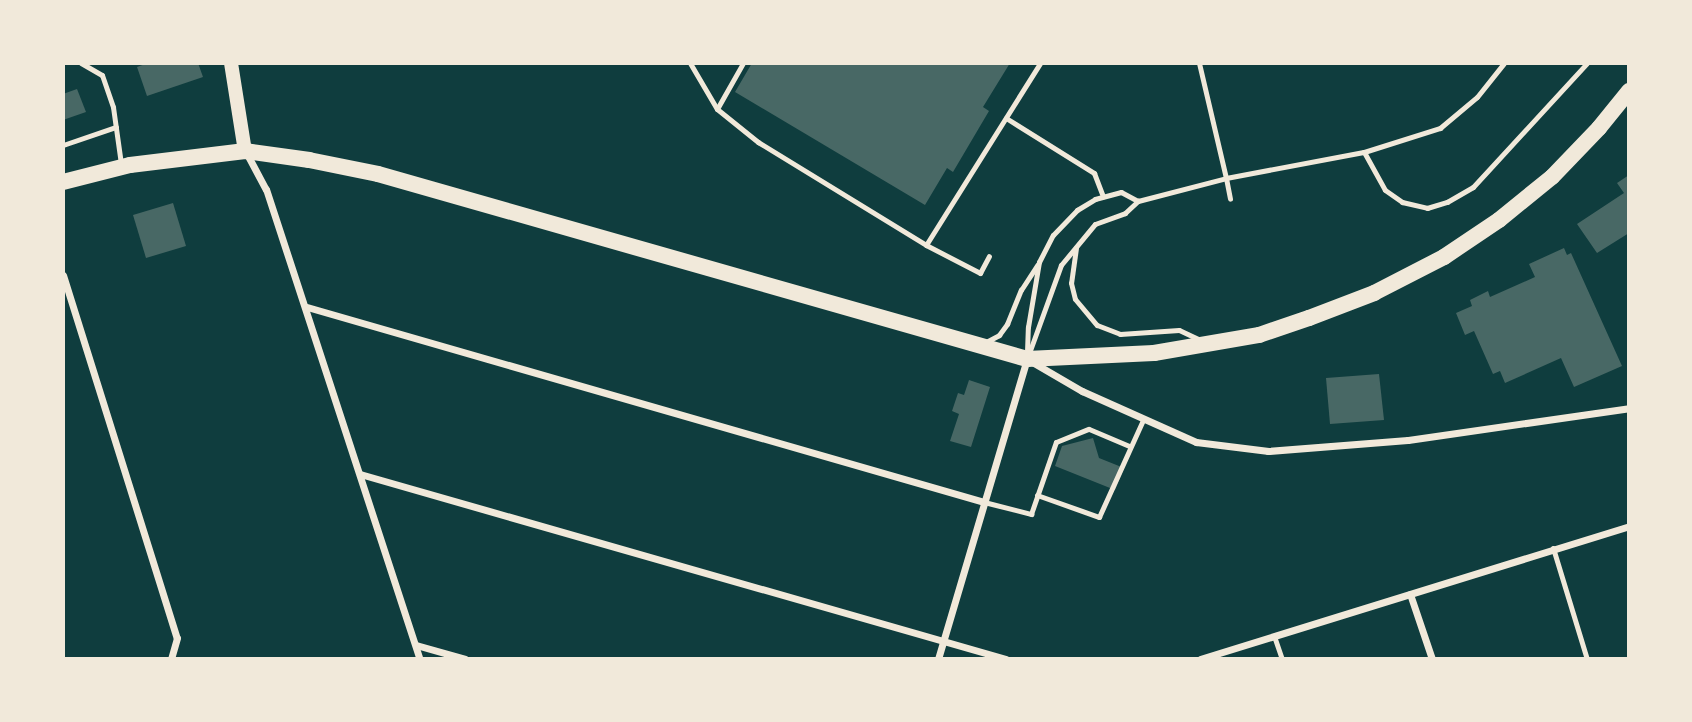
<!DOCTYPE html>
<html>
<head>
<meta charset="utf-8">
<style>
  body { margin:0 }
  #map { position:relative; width:1692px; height:722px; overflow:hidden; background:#0f3d3e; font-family:"DM Sans",sans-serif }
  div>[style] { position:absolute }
  .building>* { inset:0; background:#486865 }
  .service>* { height:5px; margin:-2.5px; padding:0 2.5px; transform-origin:2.5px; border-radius:2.5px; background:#f1e9da }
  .minor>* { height:7px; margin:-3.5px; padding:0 3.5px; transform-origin:3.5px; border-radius:3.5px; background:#f1e9da }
  .secondary>* { height:14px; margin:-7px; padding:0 7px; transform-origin:7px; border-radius:7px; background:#f1e9da }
  .primary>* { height:16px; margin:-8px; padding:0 8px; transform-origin:8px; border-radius:8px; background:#f1e9da }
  span { translate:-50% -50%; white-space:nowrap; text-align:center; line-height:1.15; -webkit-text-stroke:7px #f1e9da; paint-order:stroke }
  .frame { position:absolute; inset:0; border:65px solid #f1e9da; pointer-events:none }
</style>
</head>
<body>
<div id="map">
  <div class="building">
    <div style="clip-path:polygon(148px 63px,198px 63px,203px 77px,147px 96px,137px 67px)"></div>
    <div style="clip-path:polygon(752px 63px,1010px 63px,983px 107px,989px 111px,953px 172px,947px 168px,925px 205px,735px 92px)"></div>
    <div style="clip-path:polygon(77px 89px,86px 112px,63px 120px,63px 94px)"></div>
    <div style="clip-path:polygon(1629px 175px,1629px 233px,1597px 253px,1577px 224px,1624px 193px,1617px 183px)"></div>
    <div style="clip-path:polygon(173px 203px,186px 246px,146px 258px,133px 215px)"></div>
    <div style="clip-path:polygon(1564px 248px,1567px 255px,1571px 253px,1622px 366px,1574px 387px,1561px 358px,1505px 383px,1500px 371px,1493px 374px,1474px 331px,1465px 335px,1456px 313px,1472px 306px,1470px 300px,1488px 291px,1490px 297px,1535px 277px,1529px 264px)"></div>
    <div style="clip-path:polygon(1379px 374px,1384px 420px,1330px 424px,1326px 378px)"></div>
    <div style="clip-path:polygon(969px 380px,990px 387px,971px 447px,950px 441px,959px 414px,952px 411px,958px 393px,964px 395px)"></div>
    <div style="clip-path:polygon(1093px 438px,1099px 458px,1124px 468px,1115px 490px,1055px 466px,1062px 446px)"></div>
  </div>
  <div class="service">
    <div style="left:81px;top:63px;width:24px;rotate:30deg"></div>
    <div style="left:102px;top:75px;width:34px;rotate:71deg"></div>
    <div style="left:113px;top:107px;width:58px;rotate:82deg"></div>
    <div style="left:690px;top:63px;width:53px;rotate:59.6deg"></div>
    <div style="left:717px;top:109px;width:53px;rotate:38.8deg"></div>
    <div style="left:758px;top:142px;width:197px;rotate:31.5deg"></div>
    <div style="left:926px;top:245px;width:61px;rotate:27.4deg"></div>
    <div style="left:980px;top:273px;width:19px;rotate:-62deg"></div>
    <div style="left:1199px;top:63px;width:118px;rotate:76.8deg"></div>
    <div style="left:1226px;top:178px;width:140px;rotate:-10.7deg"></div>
    <div style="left:1364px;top:152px;width:80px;rotate:-17.5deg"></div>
    <div style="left:1440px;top:128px;width:48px;rotate:-40deg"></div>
    <div style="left:1477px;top:97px;width:43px;rotate:-51.5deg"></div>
    <div style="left:717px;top:109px;width:53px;rotate:-60.5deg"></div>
    <div style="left:1006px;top:118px;width:104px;rotate:32deg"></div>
    <div style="left:1094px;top:173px;width:25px;rotate:69deg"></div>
    <div style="left:63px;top:145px;width:56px;rotate:-18.8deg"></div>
    <div style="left:1364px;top:152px;width:43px;rotate:61.1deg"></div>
    <div style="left:1385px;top:190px;width:21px;rotate:35deg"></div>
    <div style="left:1402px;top:202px;width:26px;rotate:13deg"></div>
    <div style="left:1427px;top:208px;width:21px;rotate:-17deg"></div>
    <div style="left:1447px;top:202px;width:30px;rotate:-30deg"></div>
    <div style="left:1473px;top:187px;width:168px;rotate:-47.4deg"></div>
    <div style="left:926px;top:245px;width:215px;rotate:-57.9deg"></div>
    <div style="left:1076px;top:248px;width:35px;rotate:98deg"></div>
    <div style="left:1071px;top:283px;width:16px;rotate:76deg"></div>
    <div style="left:1075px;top:299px;width:34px;rotate:50deg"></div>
    <div style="left:1097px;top:325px;width:25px;rotate:21deg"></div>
    <div style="left:1120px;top:334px;width:59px;rotate:-3.9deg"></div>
    <div style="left:1179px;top:330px;width:23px;rotate:25deg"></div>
    <div style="left:986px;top:342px;width:15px;rotate:-28deg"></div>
    <div style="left:999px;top:335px;width:14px;rotate:-54deg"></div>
    <div style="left:1007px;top:324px;width:37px;rotate:-68deg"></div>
    <div style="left:1021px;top:290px;width:30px;rotate:-57deg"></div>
    <div style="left:1027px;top:352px;width:25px;rotate:-88deg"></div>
    <div style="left:1028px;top:327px;width:66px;rotate:-80.4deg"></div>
    <div style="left:1039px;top:262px;width:30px;rotate:-63deg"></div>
    <div style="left:1053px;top:235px;width:35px;rotate:-46deg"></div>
    <div style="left:1077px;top:210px;width:21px;rotate:-31deg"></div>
    <div style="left:1095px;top:199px;width:27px;rotate:-15deg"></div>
    <div style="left:1121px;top:192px;width:19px;rotate:28deg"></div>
    <div style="left:1028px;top:356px;width:97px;rotate:-70.1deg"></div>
    <div style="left:1061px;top:265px;width:53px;rotate:-50.3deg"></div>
    <div style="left:1095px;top:224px;width:32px;rotate:-20deg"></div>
    <div style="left:1125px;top:213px;width:18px;rotate:-43deg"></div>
    <div style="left:1138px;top:201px;width:91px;rotate:-14.6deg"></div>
    <div style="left:1226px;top:178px;width:21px;rotate:79deg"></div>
    <div style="left:1037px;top:495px;width:66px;rotate:19.5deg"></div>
    <div style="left:1099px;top:517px;width:107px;rotate:-65.6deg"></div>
    <div style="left:984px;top:502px;width:49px;rotate:14.3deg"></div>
    <div style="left:1031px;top:514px;width:76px;rotate:-70.9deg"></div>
    <div style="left:1056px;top:442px;width:35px;rotate:-22deg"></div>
    <div style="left:1089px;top:429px;width:43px;rotate:23deg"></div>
    <div style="left:1553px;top:548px;width:116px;rotate:73deg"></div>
    <div style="left:1274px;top:636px;width:24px;rotate:71deg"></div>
  </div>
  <div class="minor">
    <div style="left:247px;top:154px;width:40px;rotate:62deg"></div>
    <div style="left:266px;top:189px;width:495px;rotate:71.9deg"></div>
    <div style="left:63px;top:275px;width:380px;rotate:72.6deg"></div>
    <div style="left:177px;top:638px;width:22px;rotate:106deg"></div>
    <div style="left:307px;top:307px;width:705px;rotate:16.07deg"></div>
    <div style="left:360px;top:474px;width:672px;rotate:15.98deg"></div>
    <div style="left:1410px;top:594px;width:69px;rotate:71.3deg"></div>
    <div style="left:416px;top:645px;width:51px;rotate:15.9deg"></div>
    <div style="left:938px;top:659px;width:313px;rotate:-73.5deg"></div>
    <div style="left:1027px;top:359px;width:64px;rotate:30.2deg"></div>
    <div style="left:1082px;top:391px;width:125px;rotate:24.1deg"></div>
    <div style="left:1196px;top:442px;width:73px;rotate:7.1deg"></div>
    <div style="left:1268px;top:451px;width:140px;rotate:-4.5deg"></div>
    <div style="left:1408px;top:440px;width:223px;rotate:-8.2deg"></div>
    <div style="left:1200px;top:659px;width:449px;rotate:-17.2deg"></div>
  </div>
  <div class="secondary">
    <div style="left:231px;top:63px;width:89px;rotate:81deg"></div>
  </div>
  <div class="primary">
    <div style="left:63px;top:182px;width:69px;rotate:-14.2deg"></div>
    <div style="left:130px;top:165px;width:116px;rotate:-6.9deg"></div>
    <div style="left:245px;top:151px;width:65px;rotate:8deg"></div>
    <div style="left:309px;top:160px;width:70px;rotate:11.5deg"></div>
    <div style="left:378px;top:174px;width:675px;rotate:15.91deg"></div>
    <div style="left:1027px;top:359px;width:127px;rotate:-2.7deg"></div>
    <div style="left:1154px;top:353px;width:107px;rotate:-9.7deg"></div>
    <div style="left:1259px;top:335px;width:53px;rotate:-18.8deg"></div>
    <div style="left:1309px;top:318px;width:70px;rotate:-21deg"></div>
    <div style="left:1374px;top:293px;width:79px;rotate:-27.2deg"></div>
    <div style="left:1444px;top:257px;width:66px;rotate:-33.9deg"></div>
    <div style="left:1499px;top:220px;width:68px;rotate:-39.1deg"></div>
    <div style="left:1552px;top:177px;width:68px;rotate:-46.2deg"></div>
    <div style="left:1599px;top:128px;width:48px;rotate:-51deg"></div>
  </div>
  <div class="frame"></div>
</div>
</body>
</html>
